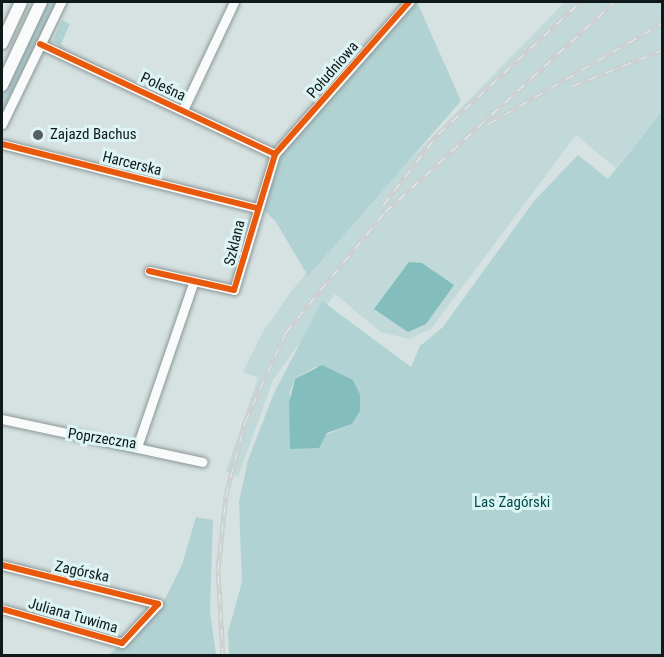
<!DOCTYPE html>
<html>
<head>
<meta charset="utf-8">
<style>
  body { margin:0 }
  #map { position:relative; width:664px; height:657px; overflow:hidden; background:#d6e2e2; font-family:"Roboto Condensed",sans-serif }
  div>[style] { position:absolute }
  .built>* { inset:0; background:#c2d9d9 }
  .green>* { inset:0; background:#b1d2d3 }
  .water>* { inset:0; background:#84bdbe }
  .roads { filter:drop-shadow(0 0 2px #8c9696) drop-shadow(0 0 2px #8c9696) }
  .minor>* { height:9px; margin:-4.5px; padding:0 4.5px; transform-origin:4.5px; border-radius:4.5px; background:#f9fbfb }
  .major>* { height:12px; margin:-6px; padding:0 6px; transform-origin:6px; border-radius:6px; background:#f9fbfb }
  .rail>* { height:5px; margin-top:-2.5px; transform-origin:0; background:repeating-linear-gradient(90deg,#ddf5f5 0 9px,#cdd0d0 0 18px); box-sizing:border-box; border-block:2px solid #cdd0d0 }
  .cycleway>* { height:6px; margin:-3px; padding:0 3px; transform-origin:3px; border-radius:3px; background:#e8590c }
  .dots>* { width:16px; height:16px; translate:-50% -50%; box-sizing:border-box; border:3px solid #ddf5f5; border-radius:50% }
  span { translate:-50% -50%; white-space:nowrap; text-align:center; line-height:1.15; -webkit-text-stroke:6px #ddf5f5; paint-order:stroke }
  .street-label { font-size:15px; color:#101919 }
  .poi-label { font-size:15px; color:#101919 }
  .left { translate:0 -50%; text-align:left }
  .park-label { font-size:15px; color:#044c4e }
  .frame { position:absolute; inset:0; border:3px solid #101919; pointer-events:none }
</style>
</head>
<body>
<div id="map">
  <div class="built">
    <div style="clip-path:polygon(565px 2px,662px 2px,662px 111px,616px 168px,576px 135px,431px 329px,409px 339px,381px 332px,335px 294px,273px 380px,238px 477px,226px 471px,258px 378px,243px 372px,262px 333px,293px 289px,353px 218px)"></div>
  </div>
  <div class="green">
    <div style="clip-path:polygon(46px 2px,56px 2px,2px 113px,2px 96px)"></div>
    <div style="clip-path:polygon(412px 2px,417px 2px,461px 101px,308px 276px,276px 222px,262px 208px,278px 157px)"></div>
    <div style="clip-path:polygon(62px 20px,70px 24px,61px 44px,65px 49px,53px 41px)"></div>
    <div style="clip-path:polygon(evenodd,662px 111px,662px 655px,229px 655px,228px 632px,242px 582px,239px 502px,248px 460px,274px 393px,322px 301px,411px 367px,420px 346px,443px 327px,534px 201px,578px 155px,608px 179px,662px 111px,315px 367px,353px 380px,360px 394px,360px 411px,352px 424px,292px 449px,290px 392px,295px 379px,315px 367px)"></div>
    <div style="clip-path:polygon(196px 517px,213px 520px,210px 611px,216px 655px,107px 656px,146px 624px,164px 601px,182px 565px)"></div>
  </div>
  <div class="water">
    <div style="clip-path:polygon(409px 262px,422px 263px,454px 285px,426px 324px,408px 332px,374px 309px)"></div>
    <div style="clip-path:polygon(322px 365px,353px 380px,360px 394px,360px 411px,352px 424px,327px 433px,319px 448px,290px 449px,289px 403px,295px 379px)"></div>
  </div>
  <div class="roads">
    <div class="minor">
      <div style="left:40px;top:44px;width:259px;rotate:25.1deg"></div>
      <div style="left:183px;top:110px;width:119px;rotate:-64.7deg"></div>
      <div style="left:2px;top:124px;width:136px;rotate:-64.2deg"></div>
      <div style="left:2px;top:144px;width:262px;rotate:14.1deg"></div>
      <div style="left:149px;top:271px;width:87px;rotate:12.6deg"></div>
      <div style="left:234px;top:290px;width:142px;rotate:-73.2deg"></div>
      <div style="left:275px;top:154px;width:203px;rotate:-48.6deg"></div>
      <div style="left:2px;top:419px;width:205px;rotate:12.1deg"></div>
      <div style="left:138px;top:444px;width:170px;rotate:-71.1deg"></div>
      <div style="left:2px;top:565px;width:161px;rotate:14deg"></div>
      <div style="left:158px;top:604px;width:53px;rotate:132.7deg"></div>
      <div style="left:122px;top:643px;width:125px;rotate:-164.2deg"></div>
    </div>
    <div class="major">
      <div style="left:2px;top:43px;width:45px;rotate:-65.1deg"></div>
      <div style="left:2px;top:85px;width:92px;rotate:-64.8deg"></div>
    </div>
  </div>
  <div class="rail">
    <div style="left:572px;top:86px;width:97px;rotate:-21.8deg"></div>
    <div style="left:488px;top:124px;width:201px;rotate:-30.1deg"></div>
    <div style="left:383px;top:205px;width:90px;rotate:-52.2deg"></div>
    <div style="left:438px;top:134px;width:194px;rotate:-42.9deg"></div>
    <div style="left:223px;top:656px;width:87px;rotate:-93.3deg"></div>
    <div style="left:218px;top:569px;width:74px;rotate:-83.8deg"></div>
    <div style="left:226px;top:495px;width:75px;rotate:-75.4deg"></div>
    <div style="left:245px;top:422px;width:99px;rotate:-65.5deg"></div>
    <div style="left:286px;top:332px;width:156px;rotate:-50.5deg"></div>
    <div style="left:385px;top:212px;width:311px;rotate:-42.5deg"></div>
  </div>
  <div class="cycleway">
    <div style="left:40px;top:44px;width:259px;rotate:25.1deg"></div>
    <div style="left:2px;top:144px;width:262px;rotate:14.1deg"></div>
    <div style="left:149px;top:271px;width:87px;rotate:12.6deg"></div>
    <div style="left:234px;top:290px;width:142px;rotate:-73.2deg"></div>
    <div style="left:275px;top:154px;width:203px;rotate:-48.6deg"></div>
    <div style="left:2px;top:565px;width:161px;rotate:14deg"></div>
    <div style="left:158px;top:604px;width:53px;rotate:132.7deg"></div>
    <div style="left:122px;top:643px;width:125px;rotate:-164.2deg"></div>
  </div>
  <div class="dots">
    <div style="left:38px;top:135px;background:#555f5f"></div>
  </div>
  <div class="street-label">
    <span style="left:333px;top:70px;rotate:-49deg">Południowa</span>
    <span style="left:163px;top:87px;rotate:25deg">Poleśna</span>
    <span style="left:132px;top:164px;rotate:14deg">Harcerska</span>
    <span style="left:235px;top:243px;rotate:-76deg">Szklana</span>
    <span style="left:102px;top:439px;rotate:9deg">Poprzeczna</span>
    <span style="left:82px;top:572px;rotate:12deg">Zagórska</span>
    <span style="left:73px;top:616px;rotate:16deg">Juliana Tuwima</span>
  </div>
  <div class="poi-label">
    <span class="left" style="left:50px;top:135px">Zajazd Bachus</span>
  </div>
  <div class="park-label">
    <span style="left:512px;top:503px">Las Zagórski</span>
  </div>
  <div class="frame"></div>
</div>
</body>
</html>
